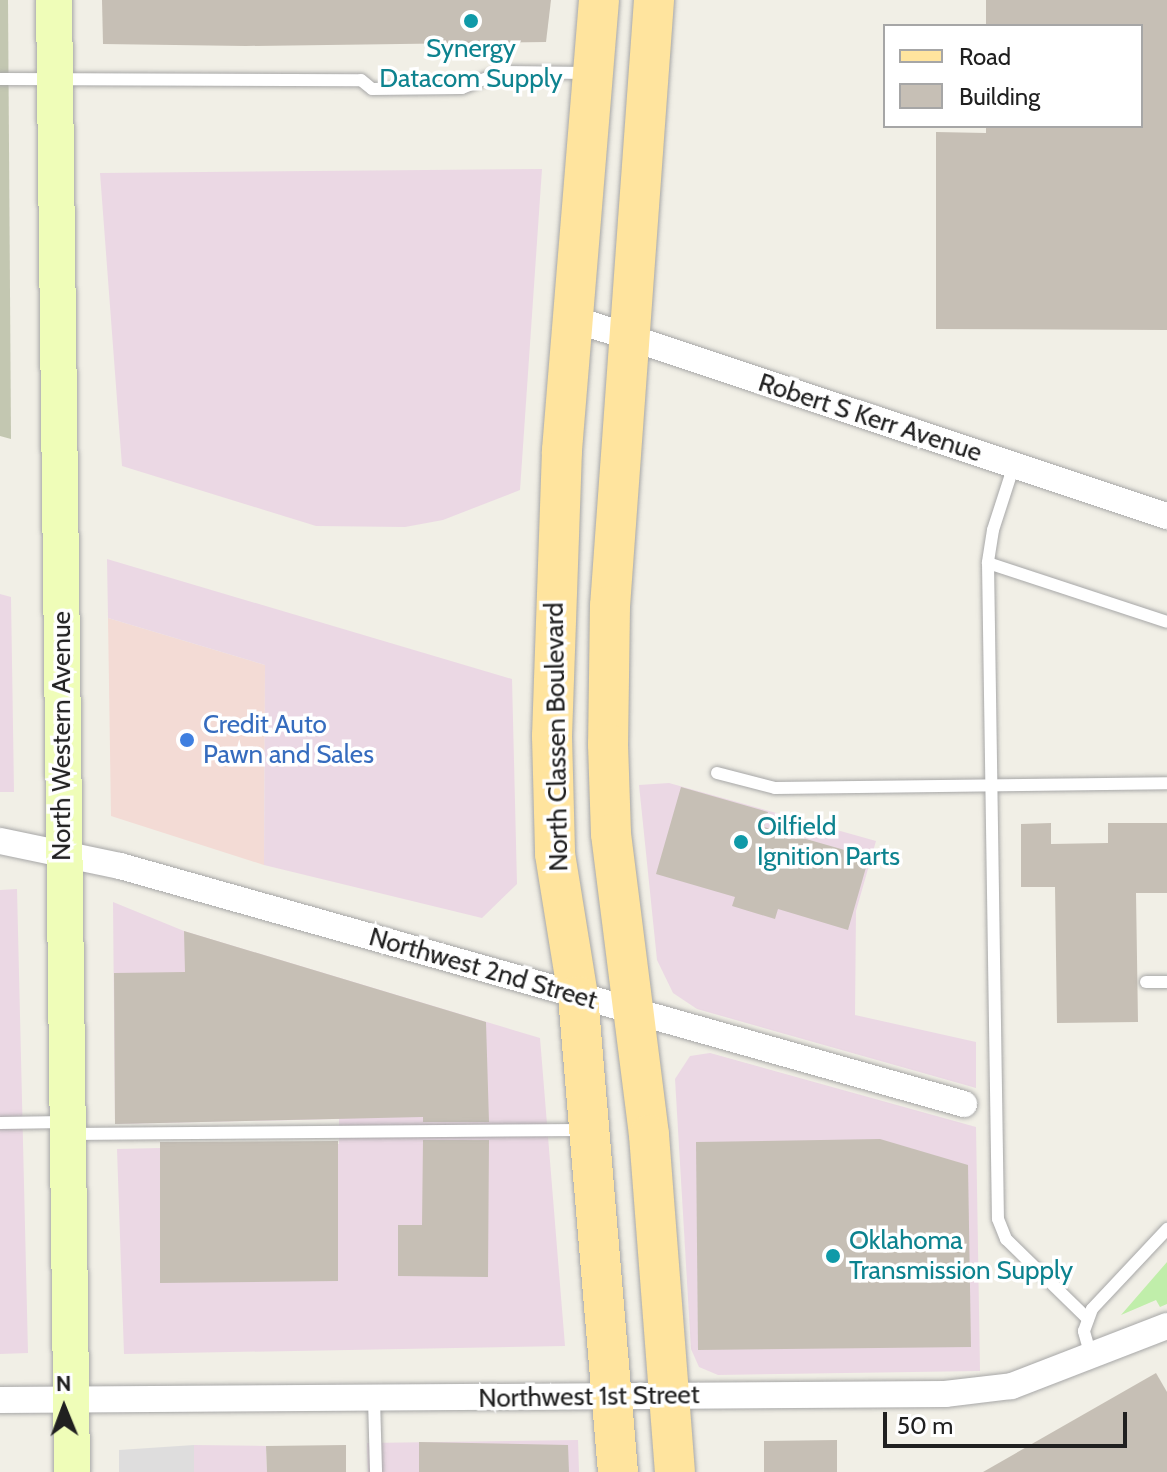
<!DOCTYPE html>
<html>
<head>
<meta charset="utf-8">
<style>
  body { margin:0 }
  #map { position:relative; width:1167px; height:1472px; overflow:hidden; background:#f1efe6; font-family:Cabin,sans-serif }
  div>[style] { position:absolute }
  .residential>* { inset:0; background:#dedddd }
  .commercial>* { inset:0; background:#f3dbd5 }
  .industrial>* { inset:0; background:#ebd8e4 }
  .construction>* { inset:0; background:#c3c7b1 }
  .grass>* { inset:0; background:#c0eeaa }
  .building>* { inset:0; background:#c6bfb5 }
  .roads { filter:drop-shadow(0 0 2px #a7a7a7) drop-shadow(0 0 2px #a7a7a7) }
  .service>* { height:12px; margin:-6px; padding:0 6px; transform-origin:6px; border-radius:6px; background:#fff }
  .minor>* { height:26px; margin:-13px; padding:0 13px; transform-origin:13px; border-radius:13px; background:#fff }
  .secondary>* { height:36px; margin:-18px; padding:0 18px; transform-origin:18px; border-radius:18px; background:#effdb8 }
  .primary>* { height:40px; margin:-20px; padding:0 20px; transform-origin:20px; border-radius:20px; background:#ffe49e }
  .dots>* { width:22px; height:22px; translate:-50% -50%; box-sizing:border-box; border:4px solid #fff; border-radius:50% }
  span { translate:-50% -50%; white-space:nowrap; text-align:center; line-height:1.15; -webkit-text-stroke:7px #fff; paint-order:stroke }
  .culture-label { font-size:26px; color:#0d838f }
  .left { translate:0 -50%; text-align:left }
  .street-label { font-size:26px; color:#202020 }
  .shop-label { font-size:26px; color:#366cbe }
  .legend { position:absolute; left:883px; top:24px; width:260px; height:104px; box-sizing:border-box; background:#fff; border:2px solid #a6a6a6; margin:0; padding:10px 14px; list-style:none; font-size:24px; color:#202020 }
  .legend li { display:flex; align-items:center; gap:16px; height:40px }
  .legend b { width:40px; border:2px solid #a6a6a6 }
  .north { position:absolute; left:24px; top:1368px; width:80px; height:80px; -webkit-text-stroke:6px #fff; paint-order:stroke; rotate:359deg; font-size:22px; font-weight:700; line-height:32px; text-align:center; color:#202020 }
  .north::after { content:''; display:block; margin:auto; width:28px; height:36px; background:#202020; clip-path:polygon(50% 0,100% 100%,50% 72%,0 100%) }
  .scale { position:absolute; left:883px; top:1412px; width:244px; height:36px; box-sizing:border-box; border:4px solid #202020; border-top:0; padding-left:10px; font-size:24px; line-height:28px; white-space:nowrap; color:#202020; -webkit-text-stroke:6px #fff; paint-order:stroke }
</style>
</head>
<body>
<div id="map">
  <div class="residential">
    <div style="clip-path:polygon(194px 1445px,194px 1472px,119px 1472px,119px 1450px)"></div>
  </div>
  <div class="commercial">
    <div style="clip-path:polygon(108px 618px,265px 665px,264px 865px,111px 816px)"></div>
  </div>
  <div class="industrial">
    <div style="clip-path:polygon(542px 169px,520px 490px,443px 520px,405px 527px,316px 526px,122px 466px,100px 173px)"></div>
    <div style="clip-path:polygon(107px 559px,512px 679px,517px 884px,482px 918px,264px 865px,265px 665px,108px 618px)"></div>
    <div style="clip-path:polygon(0 594px,11px 597px,14px 792px,0 792px)"></div>
    <div style="clip-path:polygon(669px 783px,876px 841px,856px 911px,855px 1015px,976px 1042px,976px 1088px,697px 1009px,673px 993px,657px 960px,639px 785px)"></div>
    <div style="clip-path:polygon(17px 889px,28px 1353px,0 1354px,0 890px)"></div>
    <div style="clip-path:polygon(113px 902px,184px 931px,540px 1038px,565px 1346px,124px 1354px,117px 1149px,339px 1144px,339px 1119px,115px 1124px)"></div>
    <div style="clip-path:polygon(710px 1053px,976px 1127px,980px 1371px,718px 1375px,699px 1367px,691px 1349px,675px 1079px,690px 1056px)"></div>
    <div style="clip-path:polygon(578px 1440px,579px 1472px,368px 1472px,367px 1443px)"></div>
    <div style="clip-path:polygon(194px 1445px,266px 1446px,267px 1472px,194px 1472px)"></div>
  </div>
  <div class="construction">
    <div style="clip-path:polygon(0 0,8px 0,11px 439px,0 436px)"></div>
  </div>
  <div class="grass">
    <div style="clip-path:polygon(1167px 1262px,1167px 1304px,1160px 1307px,1156px 1300px,1121px 1315px)"></div>
  </div>
  <div class="building">
    <div style="clip-path:polygon(102px 0,551px 0,546px 42px,246px 46px,103px 44px)"></div>
    <div style="clip-path:polygon(986px 0,1167px 0,1167px 330px,936px 329px,936px 132px,986px 133px,986px 126px,1141px 126px,1141px 26px,986px 26px)"></div>
    <div style="clip-path:polygon(681px 787px,768px 812px,764px 827px,869px 857px,848px 930px,778px 909px,775px 919px,732px 906px,735px 897px,656px 874px)"></div>
    <div style="clip-path:polygon(1051px 823px,1051px 844px,1108px 843px,1108px 823px,1167px 823px,1167px 893px,1136px 893px,1138px 1022px,1057px 1023px,1055px 887px,1021px 887px,1021px 824px)"></div>
    <div style="clip-path:polygon(184px 931px,486px 1022px,489px 1122px,423px 1122px,423px 1117px,115px 1124px,114px 973px,185px 972px)"></div>
    <div style="clip-path:polygon(880px 1139px,968px 1165px,971px 1347px,698px 1350px,696px 1142px)"></div>
    <div style="clip-path:polygon(423px 1140px,489px 1140px,488px 1277px,398px 1276px,398px 1225px,422px 1225px)"></div>
    <div style="clip-path:polygon(338px 1141px,338px 1281px,160px 1283px,160px 1142px)"></div>
    <div style="clip-path:polygon(1156px 1373px,1167px 1392px,1167px 1472px,983px 1472px)"></div>
    <div style="clip-path:polygon(837px 1440px,837px 1472px,764px 1472px,764px 1441px)"></div>
    <div style="clip-path:polygon(419px 1442px,568px 1445px,569px 1472px,419px 1472px)"></div>
    <div style="clip-path:polygon(346px 1445px,346px 1472px,267px 1472px,266px 1446px)"></div>
  </div>
  <div class="roads">
    <div class="service">
      <div style="left:0;top:79px;width:361px;rotate:0.2deg"></div>
      <div style="left:361px;top:80px;width:14px;rotate:39deg"></div>
      <div style="left:372px;top:89px;width:90px;rotate:-0.6deg"></div>
      <div style="left:462px;top:88px;width:43px;rotate:-21.8deg"></div>
      <div style="left:502px;top:72px;width:86px;rotate:0.7deg"></div>
      <div style="left:1014px;top:465px;width:68px;rotate:107.9deg"></div>
      <div style="left:993px;top:530px;width:33px;rotate:99deg"></div>
      <div style="left:988px;top:563px;width:656px;rotate:89.13deg"></div>
      <div style="left:998px;top:1219px;width:22px;rotate:68deg"></div>
      <div style="left:1006px;top:1239px;width:113px;rotate:44.3deg"></div>
      <div style="left:988px;top:563px;width:188px;rotate:18.2deg"></div>
      <div style="left:717px;top:773px;width:60px;rotate:14.5deg"></div>
      <div style="left:775px;top:788px;width:392px;rotate:-0.7deg"></div>
      <div style="left:1146px;top:982px;width:21px"></div>
      <div style="left:0;top:1123px;width:65px;rotate:-0.9deg"></div>
      <div style="left:70px;top:1134px;width:514px;rotate:-0.45deg"></div>
      <div style="left:1091px;top:1356px;width:26px;rotate:-106deg"></div>
      <div style="left:1084px;top:1331px;width:23px;rotate:-70deg"></div>
      <div style="left:1092px;top:1309px;width:110px;rotate:-46.8deg"></div>
      <div style="left:374px;top:1399px;width:73px;rotate:88.4deg"></div>
    </div>
    <div class="minor">
      <div style="left:574px;top:319px;width:625px;rotate:18.38deg"></div>
      <div style="left:0;top:841px;width:123px;rotate:11.8deg"></div>
      <div style="left:120px;top:866px;width:877px;rotate:15.75deg"></div>
      <div style="left:0;top:1400px;width:945px;rotate:-0.36deg"></div>
      <div style="left:945px;top:1394px;width:67px;rotate:-6.8deg"></div>
      <div style="left:1012px;top:1386px;width:166px;rotate:-21.2deg"></div>
    </div>
    <div class="secondary">
      <div style="left:54px;top:0;width:1472px;rotate:89.3deg"></div>
    </div>
    <div class="primary">
      <div style="left:599px;top:0;width:452px;rotate:94.7deg"></div>
      <div style="left:562px;top:450px;width:286px;rotate:92deg"></div>
      <div style="left:552px;top:736px;width:118px;rotate:88.5deg"></div>
      <div style="left:555px;top:854px;width:144px;rotate:80.8deg"></div>
      <div style="left:578px;top:996px;width:478px;rotate:85.2deg"></div>
      <div style="left:654px;top:0;width:608px;rotate:94.15deg"></div>
      <div style="left:610px;top:606px;width:138px;rotate:90.8deg"></div>
      <div style="left:608px;top:744px;width:90px;rotate:88.1deg"></div>
      <div style="left:611px;top:834px;width:303px;rotate:82.8deg"></div>
      <div style="left:649px;top:1135px;width:338px;rotate:85.6deg"></div>
    </div>
  </div>
  <div class="dots">
    <div style="left:471px;top:21px;background:#0f9aa8"></div>
    <div style="left:187px;top:740px;background:#3f7fe0"></div>
    <div style="left:741px;top:842px;background:#0f9aa8"></div>
    <div style="left:833px;top:1256px;background:#0f9aa8"></div>
  </div>
  <div class="culture-label">
    <span style="left:471px;top:64px">Synergy<br>Datacom Supply</span>
    <span class="left" style="left:757px;top:842px">Oilfield<br>Ignition Parts</span>
    <span class="left" style="left:849px;top:1256px">Oklahoma<br>Transmission Supply</span>
  </div>
  <div class="street-label">
    <span style="left:870px;top:418px;rotate:18deg">Robert S Kerr Avenue</span>
    <span style="left:62px;top:736px;rotate:-90deg">North Western Avenue</span>
    <span style="left:557px;top:737px;rotate:-91deg">North Classen Boulevard</span>
    <span style="left:483px;top:969px;rotate:16deg">Northwest 2nd Street</span>
    <span style="left:589px;top:1397px;rotate:-1deg">Northwest 1st Street</span>
  </div>
  <div class="shop-label">
    <span class="left" style="left:203px;top:740px">Credit Auto<br>Pawn and Sales</span>
  </div>
  <ul class="legend">
  <li><b style="height:10px;background:#ffe49e"></b>Road</li>
  <li><b style="height:22px;background:#c6bfb5"></b>Building</li>
  </ul>
  <div class="north">N</div>
  <div class="scale">50 m</div>
</div>
</body>
</html>
